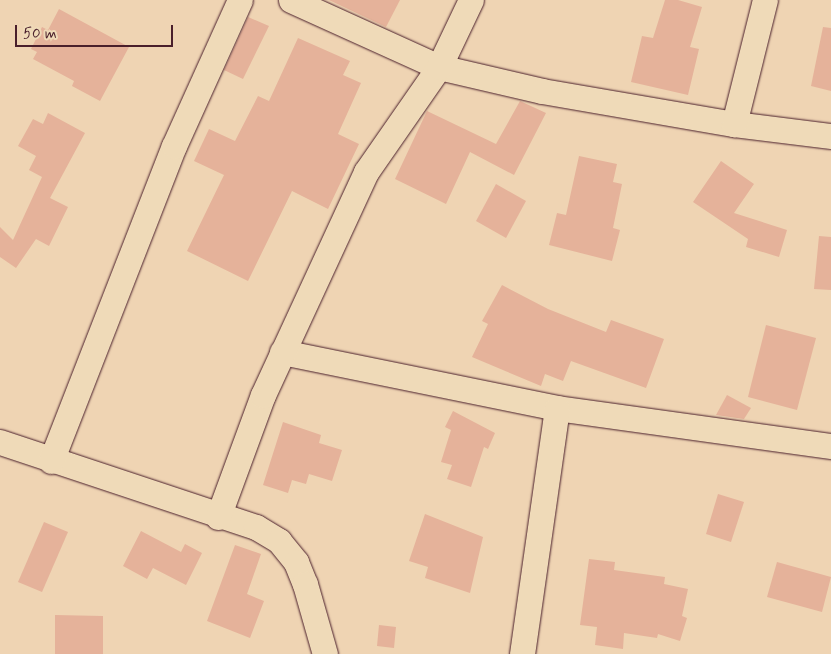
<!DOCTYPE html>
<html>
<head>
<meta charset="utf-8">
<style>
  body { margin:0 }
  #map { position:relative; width:831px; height:654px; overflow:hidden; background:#efd4b3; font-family:Mynerve,sans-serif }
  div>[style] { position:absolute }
  .building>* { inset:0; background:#e5b29a }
  .roads { filter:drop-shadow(0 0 1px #4a1f2b) drop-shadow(0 0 1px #4a1f2b) }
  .minor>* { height:25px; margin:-12.5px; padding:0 12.5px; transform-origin:12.5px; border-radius:12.5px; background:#efdab8 }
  span { translate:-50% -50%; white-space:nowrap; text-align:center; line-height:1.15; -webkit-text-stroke:4px #efdab8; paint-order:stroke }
  .scale { position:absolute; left:15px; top:25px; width:158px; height:22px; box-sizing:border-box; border:2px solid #4a1f2b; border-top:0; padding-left:6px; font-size:15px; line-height:18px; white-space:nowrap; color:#4a1f2b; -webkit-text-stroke:4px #efdab8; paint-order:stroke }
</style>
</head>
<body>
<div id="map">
  <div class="building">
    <div style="clip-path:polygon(329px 0,400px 0,386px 27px)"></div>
    <div style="clip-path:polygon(665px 0,678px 0,702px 7px,690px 47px,699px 49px,688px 95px,631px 82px,642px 36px,653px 38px)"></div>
    <div style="clip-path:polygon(59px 9px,129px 47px,100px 101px,72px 86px,74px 81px,33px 59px,37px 52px,31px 49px,42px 27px,48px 30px)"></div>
    <div style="clip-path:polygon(248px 17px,269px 26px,243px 79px,224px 70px)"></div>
    <div style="clip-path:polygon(823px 27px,831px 28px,831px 91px,811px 86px)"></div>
    <div style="clip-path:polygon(298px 38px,350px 61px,343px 75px,361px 83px,338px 134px,359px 144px,328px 209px,292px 191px,248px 281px,187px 251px,224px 175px,194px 161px,209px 129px,235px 141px,258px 96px,269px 101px)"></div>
    <div style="clip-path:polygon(520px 101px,546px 113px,514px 175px,470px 152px,446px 204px,395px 179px,427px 111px,496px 144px)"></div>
    <div style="clip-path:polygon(48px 113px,85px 133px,50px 198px,68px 207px,49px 246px,36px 239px,16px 268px,0 257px,0 227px,13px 240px,42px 177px,29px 170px,36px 156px,18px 146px,33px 119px,43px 124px)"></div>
    <div style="clip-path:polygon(579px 156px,617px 164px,613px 182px,622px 184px,613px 228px,620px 230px,612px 261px,549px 245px,557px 213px,566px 215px)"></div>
    <div style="clip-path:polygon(721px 161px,754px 184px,734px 213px,787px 230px,779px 257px,746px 247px,748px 239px,693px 202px)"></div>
    <div style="clip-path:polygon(496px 184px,526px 201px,506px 238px,476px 221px)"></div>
    <div style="clip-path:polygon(819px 236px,831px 237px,831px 290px,814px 289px)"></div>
    <div style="clip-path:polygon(502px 285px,548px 309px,606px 332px,611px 320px,664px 339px,646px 388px,571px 361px,563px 381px,545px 374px,541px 386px,472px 357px,488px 324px,482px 321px)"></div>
    <div style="clip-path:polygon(766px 325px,816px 338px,797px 410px,748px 397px)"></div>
    <div style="clip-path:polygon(727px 395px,751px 408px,744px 419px,716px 415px)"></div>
    <div style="clip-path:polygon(453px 411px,495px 433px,488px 449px,484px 447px,471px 487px,447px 479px,452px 465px,441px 462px,451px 430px,445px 427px)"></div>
    <div style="clip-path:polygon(283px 422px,321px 435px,319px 443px,342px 450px,332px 481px,309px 474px,306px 484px,292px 480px,288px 493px,263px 485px)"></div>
    <div style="clip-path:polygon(718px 494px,744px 502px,731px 542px,706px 534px)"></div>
    <div style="clip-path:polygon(425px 514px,483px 537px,470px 593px,425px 578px,428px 567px,409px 561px)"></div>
    <div style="clip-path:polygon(44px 522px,68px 532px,42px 592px,18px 582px)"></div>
    <div style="clip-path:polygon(141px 531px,181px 552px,185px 544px,202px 553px,186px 585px,153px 568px,147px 579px,123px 566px)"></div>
    <div style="clip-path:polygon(235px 545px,261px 554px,247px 594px,264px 601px,250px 638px,207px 621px)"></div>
    <div style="clip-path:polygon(589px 559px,615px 562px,614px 570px,665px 577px,664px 584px,688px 589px,682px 616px,687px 618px,680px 641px,658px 634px,657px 638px,624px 633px,623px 649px,595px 645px,597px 627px,580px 625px)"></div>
    <div style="clip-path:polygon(777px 562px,831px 577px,822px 612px,767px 597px)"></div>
    <div style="clip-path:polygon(55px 615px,103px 616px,103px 654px,55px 654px)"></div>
    <div style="clip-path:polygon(379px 625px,396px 627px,394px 648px,377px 646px)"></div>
  </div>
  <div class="roads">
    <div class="minor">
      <div style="left:291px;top:0;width:162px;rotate:24.4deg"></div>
      <div style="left:439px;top:67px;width:106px;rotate:13.1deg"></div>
      <div style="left:542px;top:91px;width:195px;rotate:9.8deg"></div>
      <div style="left:734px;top:124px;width:98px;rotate:7.1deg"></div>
      <div style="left:734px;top:124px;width:128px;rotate:-76deg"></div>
      <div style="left:282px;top:352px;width:281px;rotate:11.5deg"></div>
      <div style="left:557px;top:408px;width:277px;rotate:7.9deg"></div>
      <div style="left:0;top:442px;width:270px;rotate:18.4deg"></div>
      <div style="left:256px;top:527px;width:27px;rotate:31deg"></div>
      <div style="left:279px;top:541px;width:27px;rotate:51deg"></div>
      <div style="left:296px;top:562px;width:24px;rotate:68deg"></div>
      <div style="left:305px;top:584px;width:73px;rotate:74.1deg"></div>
      <div style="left:51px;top:461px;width:338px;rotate:-68.7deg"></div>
      <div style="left:174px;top:146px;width:160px;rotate:-65.7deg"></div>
      <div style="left:218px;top:517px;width:130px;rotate:-69.8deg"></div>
      <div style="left:263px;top:395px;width:246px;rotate:-65.2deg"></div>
      <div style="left:366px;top:172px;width:128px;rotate:-55.2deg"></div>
      <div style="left:439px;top:67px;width:74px;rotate:-64.5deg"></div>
      <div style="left:522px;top:654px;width:248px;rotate:-81.9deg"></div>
    </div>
  </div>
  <div class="scale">50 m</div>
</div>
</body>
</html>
